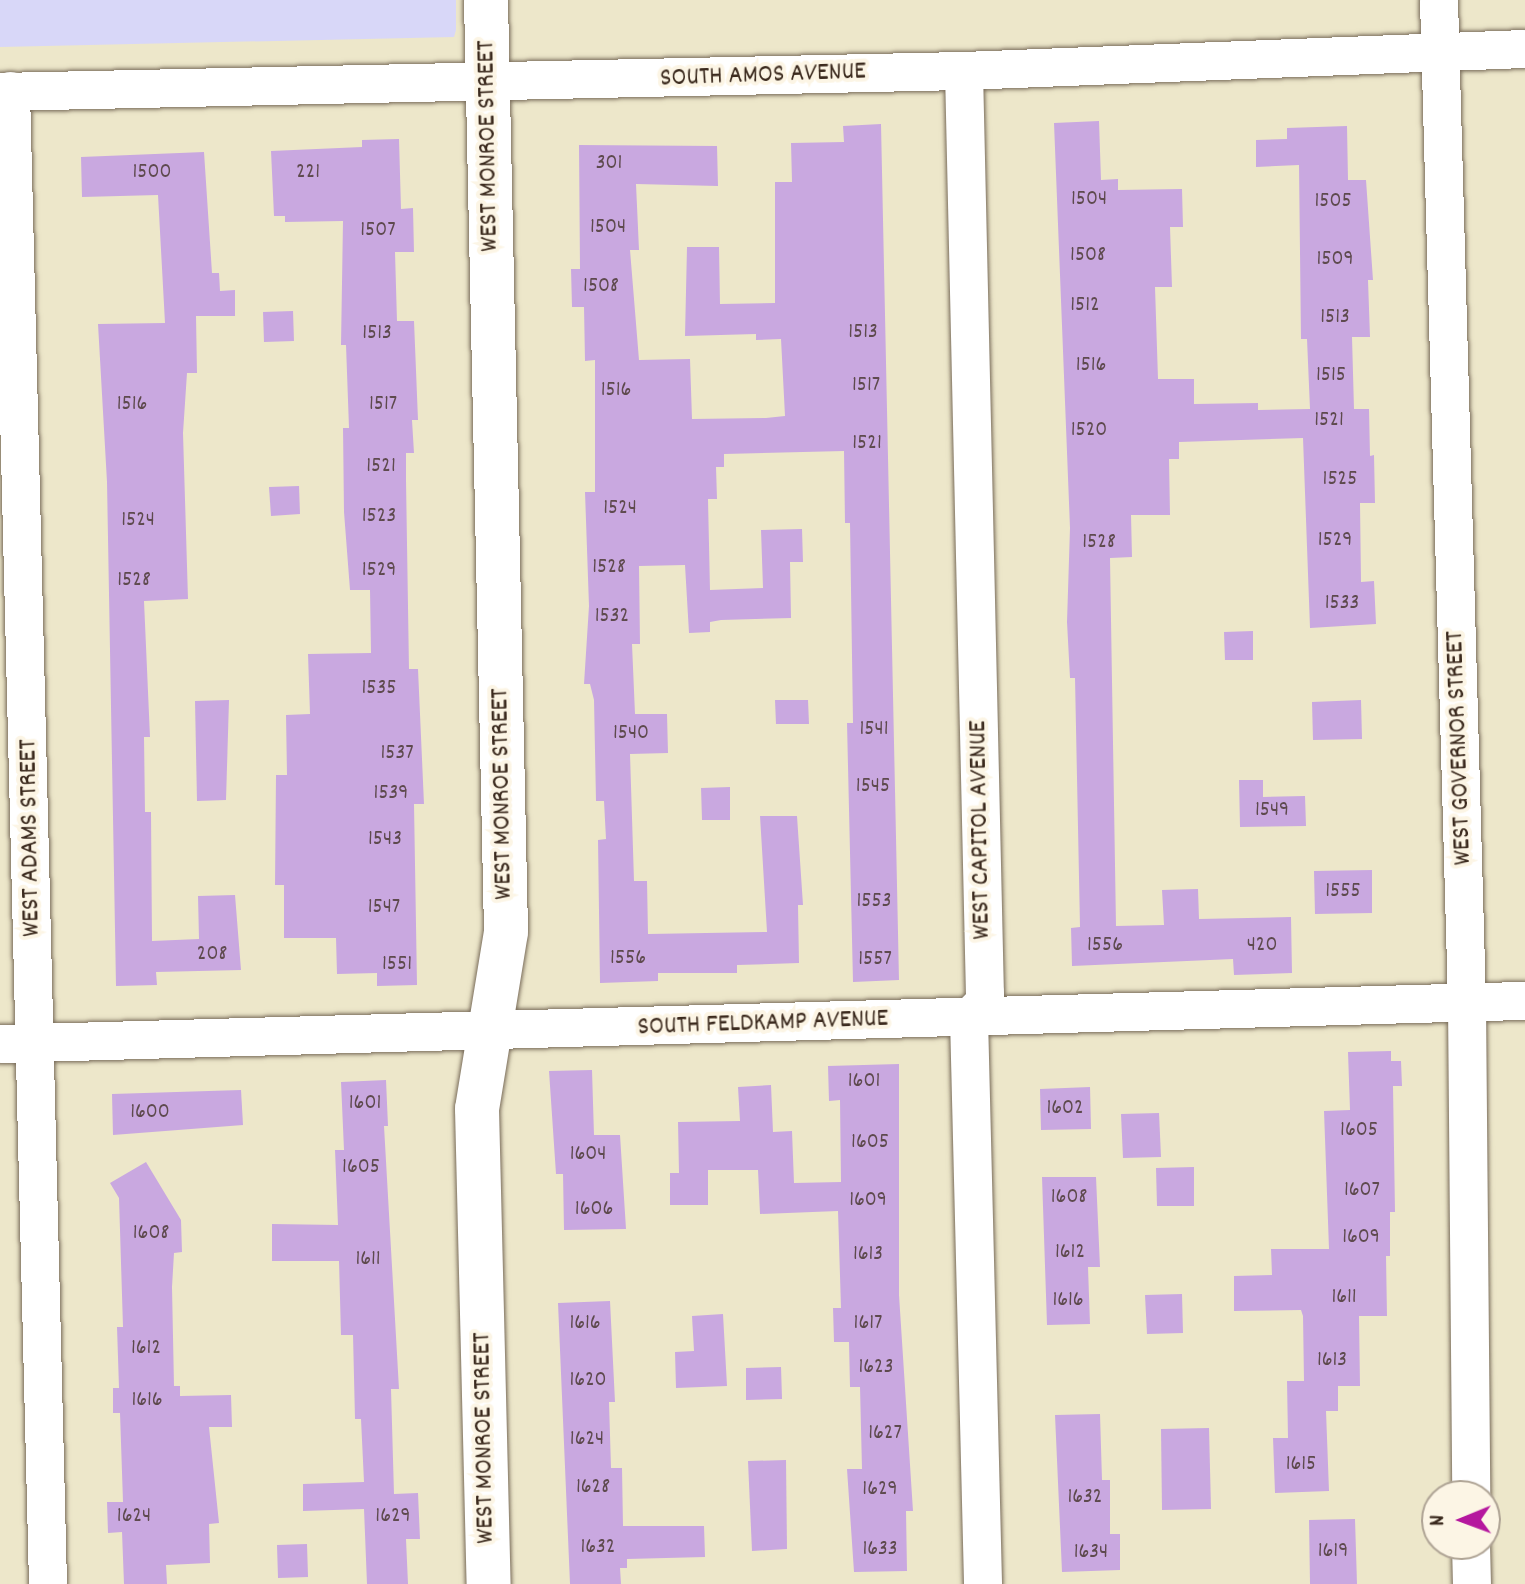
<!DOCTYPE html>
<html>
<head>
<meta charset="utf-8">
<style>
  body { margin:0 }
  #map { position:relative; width:1525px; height:1584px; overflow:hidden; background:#ede7ca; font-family:Dekko,sans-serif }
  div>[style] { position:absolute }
  .built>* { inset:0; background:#d8d7f8 }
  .building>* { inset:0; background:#c9a8e0 }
  .roads { filter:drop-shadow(0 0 2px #796c5a) drop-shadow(0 0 2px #796c5a) }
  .minor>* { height:38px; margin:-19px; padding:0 19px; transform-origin:19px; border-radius:19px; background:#fff }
  .tertiary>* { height:44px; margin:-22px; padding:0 22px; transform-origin:22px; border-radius:22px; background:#fff }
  span { translate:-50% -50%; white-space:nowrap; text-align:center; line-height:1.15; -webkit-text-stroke:8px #fcf5e5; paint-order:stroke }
  .number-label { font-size:22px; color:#5e4a4e }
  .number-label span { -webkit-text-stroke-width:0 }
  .street-label { font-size:26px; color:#3b2a1e }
  .north { position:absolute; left:1421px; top:1480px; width:80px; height:80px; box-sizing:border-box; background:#fcf5e5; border:2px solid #afa495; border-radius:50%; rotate:269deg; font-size:22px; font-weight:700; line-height:32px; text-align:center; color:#3b2a1e }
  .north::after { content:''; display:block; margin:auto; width:28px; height:36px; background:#b5179e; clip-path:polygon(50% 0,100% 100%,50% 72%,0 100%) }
</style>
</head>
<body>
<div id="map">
  <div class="built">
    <div style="clip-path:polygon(0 0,456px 0,456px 30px,454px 37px,0 47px)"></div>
  </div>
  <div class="building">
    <div style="clip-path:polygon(1099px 121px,1101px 180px,1118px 179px,1118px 190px,1182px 189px,1183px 227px,1170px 227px,1172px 287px,1155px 287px,1158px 379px,1194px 379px,1194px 404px,1258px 403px,1258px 410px,1310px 409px,1307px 339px,1301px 339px,1299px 165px,1256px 167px,1256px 140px,1287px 139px,1287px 128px,1347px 126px,1348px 180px,1366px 180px,1373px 280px,1368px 280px,1370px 337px,1352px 337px,1354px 409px,1369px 409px,1370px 456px,1374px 455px,1375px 503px,1360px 503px,1361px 582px,1374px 581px,1376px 624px,1310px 628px,1303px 438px,1179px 442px,1179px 459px,1169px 459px,1170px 515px,1131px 515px,1132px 557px,1110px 558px,1116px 926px,1164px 925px,1162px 890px,1198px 889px,1199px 919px,1291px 917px,1292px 973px,1234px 975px,1233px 959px,1072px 966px,1071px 928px,1080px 927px,1075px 678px,1070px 678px,1067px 622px,1070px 528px,1054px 123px)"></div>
    <div style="clip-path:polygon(881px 124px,899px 980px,853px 982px,847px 723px,853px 723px,850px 523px,845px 523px,844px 451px,724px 454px,724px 467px,716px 467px,717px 499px,708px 499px,710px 590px,763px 588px,761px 530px,802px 529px,803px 562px,790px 562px,791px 618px,721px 620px,710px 622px,710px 632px,689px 633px,685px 565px,639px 566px,640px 644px,632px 644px,635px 714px,667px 714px,668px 753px,630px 754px,634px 881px,647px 881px,648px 934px,767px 932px,760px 816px,797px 816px,803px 905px,798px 905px,799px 963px,737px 965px,737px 973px,658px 973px,658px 981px,600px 983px,598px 840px,606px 839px,604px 801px,596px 801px,594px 700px,590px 684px,584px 684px,589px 606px,585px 492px,595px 492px,595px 360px,585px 361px,584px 307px,572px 307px,571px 269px,580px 269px,579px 145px,717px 146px,718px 186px,636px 184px,639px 250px,630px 250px,639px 360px,690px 359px,692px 419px,766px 418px,785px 416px,781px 339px,756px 340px,756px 334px,685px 336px,687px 247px,719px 247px,720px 304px,775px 303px,775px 182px,792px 182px,791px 143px,844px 142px,843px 126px)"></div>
    <div style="clip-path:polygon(399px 139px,401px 209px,413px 208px,414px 252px,395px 252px,397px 321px,414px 321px,418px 420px,412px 420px,414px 453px,406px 453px,406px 480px,409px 669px,418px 669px,424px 804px,414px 804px,417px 985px,377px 986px,377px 973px,337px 974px,336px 938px,284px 938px,284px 885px,275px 885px,276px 775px,287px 775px,286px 715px,310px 714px,308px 654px,371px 653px,370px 590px,350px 590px,344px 512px,343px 428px,349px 428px,346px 345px,341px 345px,343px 221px,285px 222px,285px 216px,274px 216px,271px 151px,362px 147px,362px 140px)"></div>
    <div style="clip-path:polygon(204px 152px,212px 273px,219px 273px,220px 291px,235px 290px,235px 316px,196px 316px,197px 373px,187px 373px,183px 433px,188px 599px,144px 601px,150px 737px,144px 737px,145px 812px,151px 812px,152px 941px,199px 939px,198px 896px,235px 895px,241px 970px,156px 972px,157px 985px,116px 986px,107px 482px,98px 324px,165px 323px,158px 195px,82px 197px,81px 157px)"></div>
    <div style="clip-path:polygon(293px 311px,294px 341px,264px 342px,263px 312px)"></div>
    <div style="clip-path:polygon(299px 486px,300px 514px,271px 516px,269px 487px)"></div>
    <div style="clip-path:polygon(1253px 631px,1253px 660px,1225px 660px,1224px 632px)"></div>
    <div style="clip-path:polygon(229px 700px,226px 800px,197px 801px,195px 701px)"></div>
    <div style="clip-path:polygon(775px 700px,808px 700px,809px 724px,776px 724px)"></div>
    <div style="clip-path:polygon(1361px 700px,1362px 739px,1313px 740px,1312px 702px)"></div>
    <div style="clip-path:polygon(1239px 780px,1263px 780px,1263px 797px,1305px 796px,1306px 826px,1240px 827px)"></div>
    <div style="clip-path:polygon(730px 787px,730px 820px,702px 820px,701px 788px)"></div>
    <div style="clip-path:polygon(1372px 870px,1372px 913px,1315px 914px,1314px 871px)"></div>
    <div style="clip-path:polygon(1391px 1051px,1391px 1061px,1401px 1061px,1402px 1086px,1393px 1086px,1395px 1212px,1390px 1212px,1390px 1256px,1386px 1256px,1387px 1316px,1359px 1316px,1360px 1386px,1338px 1386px,1338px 1411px,1326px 1411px,1329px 1491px,1275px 1493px,1273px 1438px,1288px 1438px,1287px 1381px,1304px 1381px,1303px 1316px,1301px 1310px,1234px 1311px,1234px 1276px,1272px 1275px,1271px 1249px,1329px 1249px,1324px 1111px,1350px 1110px,1348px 1052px)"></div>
    <div style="clip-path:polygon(899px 1064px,899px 1295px,913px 1511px,906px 1511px,907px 1571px,854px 1572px,847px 1469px,862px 1469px,860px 1387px,850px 1387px,849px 1342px,834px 1342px,833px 1308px,841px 1308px,838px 1211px,760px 1214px,758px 1170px,708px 1170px,708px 1205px,670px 1205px,670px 1173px,679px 1173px,678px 1122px,740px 1121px,738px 1087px,771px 1085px,773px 1132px,792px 1131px,794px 1183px,841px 1182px,840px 1100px,829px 1101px,828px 1066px)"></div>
    <div style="clip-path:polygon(592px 1070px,594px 1135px,620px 1135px,626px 1229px,564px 1230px,563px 1174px,556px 1174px,549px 1071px)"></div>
    <div style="clip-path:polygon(386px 1080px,388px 1126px,384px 1126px,399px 1389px,391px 1389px,394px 1494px,418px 1493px,420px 1539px,406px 1539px,408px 1584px,367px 1584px,364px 1509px,303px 1511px,303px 1484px,364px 1482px,361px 1419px,355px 1419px,353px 1335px,341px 1335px,339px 1261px,272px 1261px,272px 1224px,338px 1225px,335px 1150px,344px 1150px,341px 1082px)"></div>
    <div style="clip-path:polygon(1090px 1087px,1091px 1129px,1041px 1130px,1040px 1089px)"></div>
    <div style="clip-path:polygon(241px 1090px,243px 1125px,113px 1135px,112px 1094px)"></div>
    <div style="clip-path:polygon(1159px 1113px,1161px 1157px,1123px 1158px,1121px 1114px)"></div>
    <div style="clip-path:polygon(146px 1162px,181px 1220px,182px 1252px,174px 1253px,172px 1287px,174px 1386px,180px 1386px,180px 1396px,231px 1395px,232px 1427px,209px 1427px,219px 1523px,209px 1524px,210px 1563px,166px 1565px,167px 1584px,124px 1584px,122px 1532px,108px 1533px,107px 1502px,123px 1502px,120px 1413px,113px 1413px,113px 1388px,119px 1388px,117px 1327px,123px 1327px,119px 1198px,110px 1183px)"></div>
    <div style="clip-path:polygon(1194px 1167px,1194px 1206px,1157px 1206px,1156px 1168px)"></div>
    <div style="clip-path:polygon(1042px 1177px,1096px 1177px,1100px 1267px,1088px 1267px,1090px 1324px,1047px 1325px)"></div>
    <div style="clip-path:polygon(1182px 1294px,1183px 1333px,1147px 1334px,1145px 1295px)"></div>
    <div style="clip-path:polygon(610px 1301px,615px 1402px,609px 1402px,611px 1468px,622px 1468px,623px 1526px,704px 1526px,705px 1557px,627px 1559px,627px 1568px,620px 1568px,621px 1584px,570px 1584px,558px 1303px)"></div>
    <div style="clip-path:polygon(723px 1314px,727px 1386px,676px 1388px,675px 1352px,694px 1351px,692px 1316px)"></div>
    <div style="clip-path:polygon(781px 1367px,782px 1399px,746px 1400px,746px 1368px)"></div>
    <div style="clip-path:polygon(1100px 1414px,1102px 1480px,1110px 1480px,1110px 1534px,1120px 1534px,1120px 1570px,1062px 1572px,1055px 1415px)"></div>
    <div style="clip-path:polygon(1209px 1428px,1211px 1509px,1162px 1510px,1161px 1429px)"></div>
    <div style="clip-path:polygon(786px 1460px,787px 1549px,752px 1551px,748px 1461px)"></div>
    <div style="clip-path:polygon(1355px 1519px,1357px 1584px,1310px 1584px,1309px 1520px)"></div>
    <div style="clip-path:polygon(307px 1544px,308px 1577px,278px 1578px,277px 1545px)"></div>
  </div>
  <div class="roads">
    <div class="minor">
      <div style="left:1439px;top:0;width:1003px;rotate:88.4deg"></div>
      <div style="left:1467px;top:1003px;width:493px;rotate:89.5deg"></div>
      <div style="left:964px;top:71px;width:922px;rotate:88.7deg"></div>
      <div style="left:985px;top:993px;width:9px;rotate:90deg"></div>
      <div style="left:985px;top:1002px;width:23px;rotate:135deg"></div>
      <div style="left:969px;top:1018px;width:566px;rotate:88.58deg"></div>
      <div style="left:11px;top:91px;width:1493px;rotate:88.58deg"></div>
      <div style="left:0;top:92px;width:964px;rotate:-1.25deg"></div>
      <div style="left:964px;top:71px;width:561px;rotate:-2.25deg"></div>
      <div style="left:0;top:1044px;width:1526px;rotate:-1.62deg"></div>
      <div style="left:1471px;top:1544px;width:40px;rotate:88.6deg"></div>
    </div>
    <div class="tertiary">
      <div style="left:486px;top:0;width:932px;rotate:88.77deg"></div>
      <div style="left:506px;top:932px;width:179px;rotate:99.3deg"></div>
      <div style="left:477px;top:1109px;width:475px;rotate:88.6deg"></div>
    </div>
  </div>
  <div class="number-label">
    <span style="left:609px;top:164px">301</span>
    <span style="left:152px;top:173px">1500</span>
    <span style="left:308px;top:173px">221</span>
    <span style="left:1089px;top:200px">1504</span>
    <span style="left:1333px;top:202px">1505</span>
    <span style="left:608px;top:228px">1504</span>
    <span style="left:378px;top:231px">1507</span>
    <span style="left:1088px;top:256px">1508</span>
    <span style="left:1335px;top:260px">1509</span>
    <span style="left:601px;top:287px">1508</span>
    <span style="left:1085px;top:306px">1512</span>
    <span style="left:1335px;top:318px">1513</span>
    <span style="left:863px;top:333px">1513</span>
    <span style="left:377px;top:334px">1513</span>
    <span style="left:1091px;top:366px">1516</span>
    <span style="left:1331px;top:376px">1515</span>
    <span style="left:866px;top:386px">1517</span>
    <span style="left:616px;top:391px">1516</span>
    <span style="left:132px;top:405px">1516</span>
    <span style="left:383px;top:405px">1517</span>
    <span style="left:1329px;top:421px">1521</span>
    <span style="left:1089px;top:431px">1520</span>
    <span style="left:867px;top:444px">1521</span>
    <span style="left:381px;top:467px">1521</span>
    <span style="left:1340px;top:480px">1525</span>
    <span style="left:620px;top:509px">1524</span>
    <span style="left:379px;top:517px">1523</span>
    <span style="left:138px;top:521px">1524</span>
    <span style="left:1335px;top:541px">1529</span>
    <span style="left:1099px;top:543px">1528</span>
    <span style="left:609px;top:568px">1528</span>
    <span style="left:379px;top:571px">1529</span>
    <span style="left:134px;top:581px">1528</span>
    <span style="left:1342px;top:604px">1533</span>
    <span style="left:612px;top:617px">1532</span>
    <span style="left:379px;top:689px">1535</span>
    <span style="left:874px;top:730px">1541</span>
    <span style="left:631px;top:734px">1540</span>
    <span style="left:397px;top:754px">1537</span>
    <span style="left:873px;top:787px">1545</span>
    <span style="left:391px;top:794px">1539</span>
    <span style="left:1272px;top:811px">1549</span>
    <span style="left:385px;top:840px">1543</span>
    <span style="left:1343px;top:892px">1555</span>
    <span style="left:874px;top:902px">1553</span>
    <span style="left:384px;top:908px">1547</span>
    <span style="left:1105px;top:946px">1556</span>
    <span style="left:1262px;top:946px">420</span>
    <span style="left:212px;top:955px">208</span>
    <span style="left:628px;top:959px">1556</span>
    <span style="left:875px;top:960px">1557</span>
    <span style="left:397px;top:965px">1551</span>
    <span style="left:864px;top:1082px">1601</span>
    <span style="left:365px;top:1104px">1601</span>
    <span style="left:1065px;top:1109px">1602</span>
    <span style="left:150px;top:1113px">1600</span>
    <span style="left:1359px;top:1131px">1605</span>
    <span style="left:870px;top:1143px">1605</span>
    <span style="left:588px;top:1155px">1604</span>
    <span style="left:361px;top:1168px">1605</span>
    <span style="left:1362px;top:1191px">1607</span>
    <span style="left:1069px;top:1198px">1608</span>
    <span style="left:868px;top:1201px">1609</span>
    <span style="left:594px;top:1210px">1606</span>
    <span style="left:151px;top:1234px">1608</span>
    <span style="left:1361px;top:1238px">1609</span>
    <span style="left:1070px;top:1253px">1612</span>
    <span style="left:868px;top:1255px">1613</span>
    <span style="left:368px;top:1260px">1611</span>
    <span style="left:1344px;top:1298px">1611</span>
    <span style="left:1068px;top:1301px">1616</span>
    <span style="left:585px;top:1324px">1616</span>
    <span style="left:868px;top:1324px">1617</span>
    <span style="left:146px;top:1349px">1612</span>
    <span style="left:1332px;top:1361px">1613</span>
    <span style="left:876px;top:1368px">1623</span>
    <span style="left:588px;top:1381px">1620</span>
    <span style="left:147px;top:1401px">1616</span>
    <span style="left:885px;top:1434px">1627</span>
    <span style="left:587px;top:1440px">1624</span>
    <span style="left:1301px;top:1465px">1615</span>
    <span style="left:593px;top:1488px">1628</span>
    <span style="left:880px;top:1490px">1629</span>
    <span style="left:1085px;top:1498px">1632</span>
    <span style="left:134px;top:1517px">1624</span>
    <span style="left:393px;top:1517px">1629</span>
    <span style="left:598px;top:1548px">1632</span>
    <span style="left:880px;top:1550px">1633</span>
    <span style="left:1333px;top:1552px">1619</span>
    <span style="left:1091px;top:1553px">1634</span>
  </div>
  <div class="street-label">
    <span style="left:763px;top:76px;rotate:-2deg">SOUTH AMOS AVENUE</span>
    <span style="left:489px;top:146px;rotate:-91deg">WEST MONROE STREET</span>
    <span style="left:1460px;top:748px;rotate:-92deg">WEST GOVERNOR STREET</span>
    <span style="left:503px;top:794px;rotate:-91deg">WEST MONROE STREET</span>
    <span style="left:981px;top:830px;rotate:-91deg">WEST CAPITOL AVENUE</span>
    <span style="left:31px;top:838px;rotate:-91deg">WEST ADAMS STREET</span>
    <span style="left:763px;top:1024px;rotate:-2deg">SOUTH FELDKAMP AVENUE</span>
    <span style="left:485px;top:1438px;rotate:-91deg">WEST MONROE STREET</span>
  </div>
  <div class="north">N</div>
</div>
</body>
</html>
